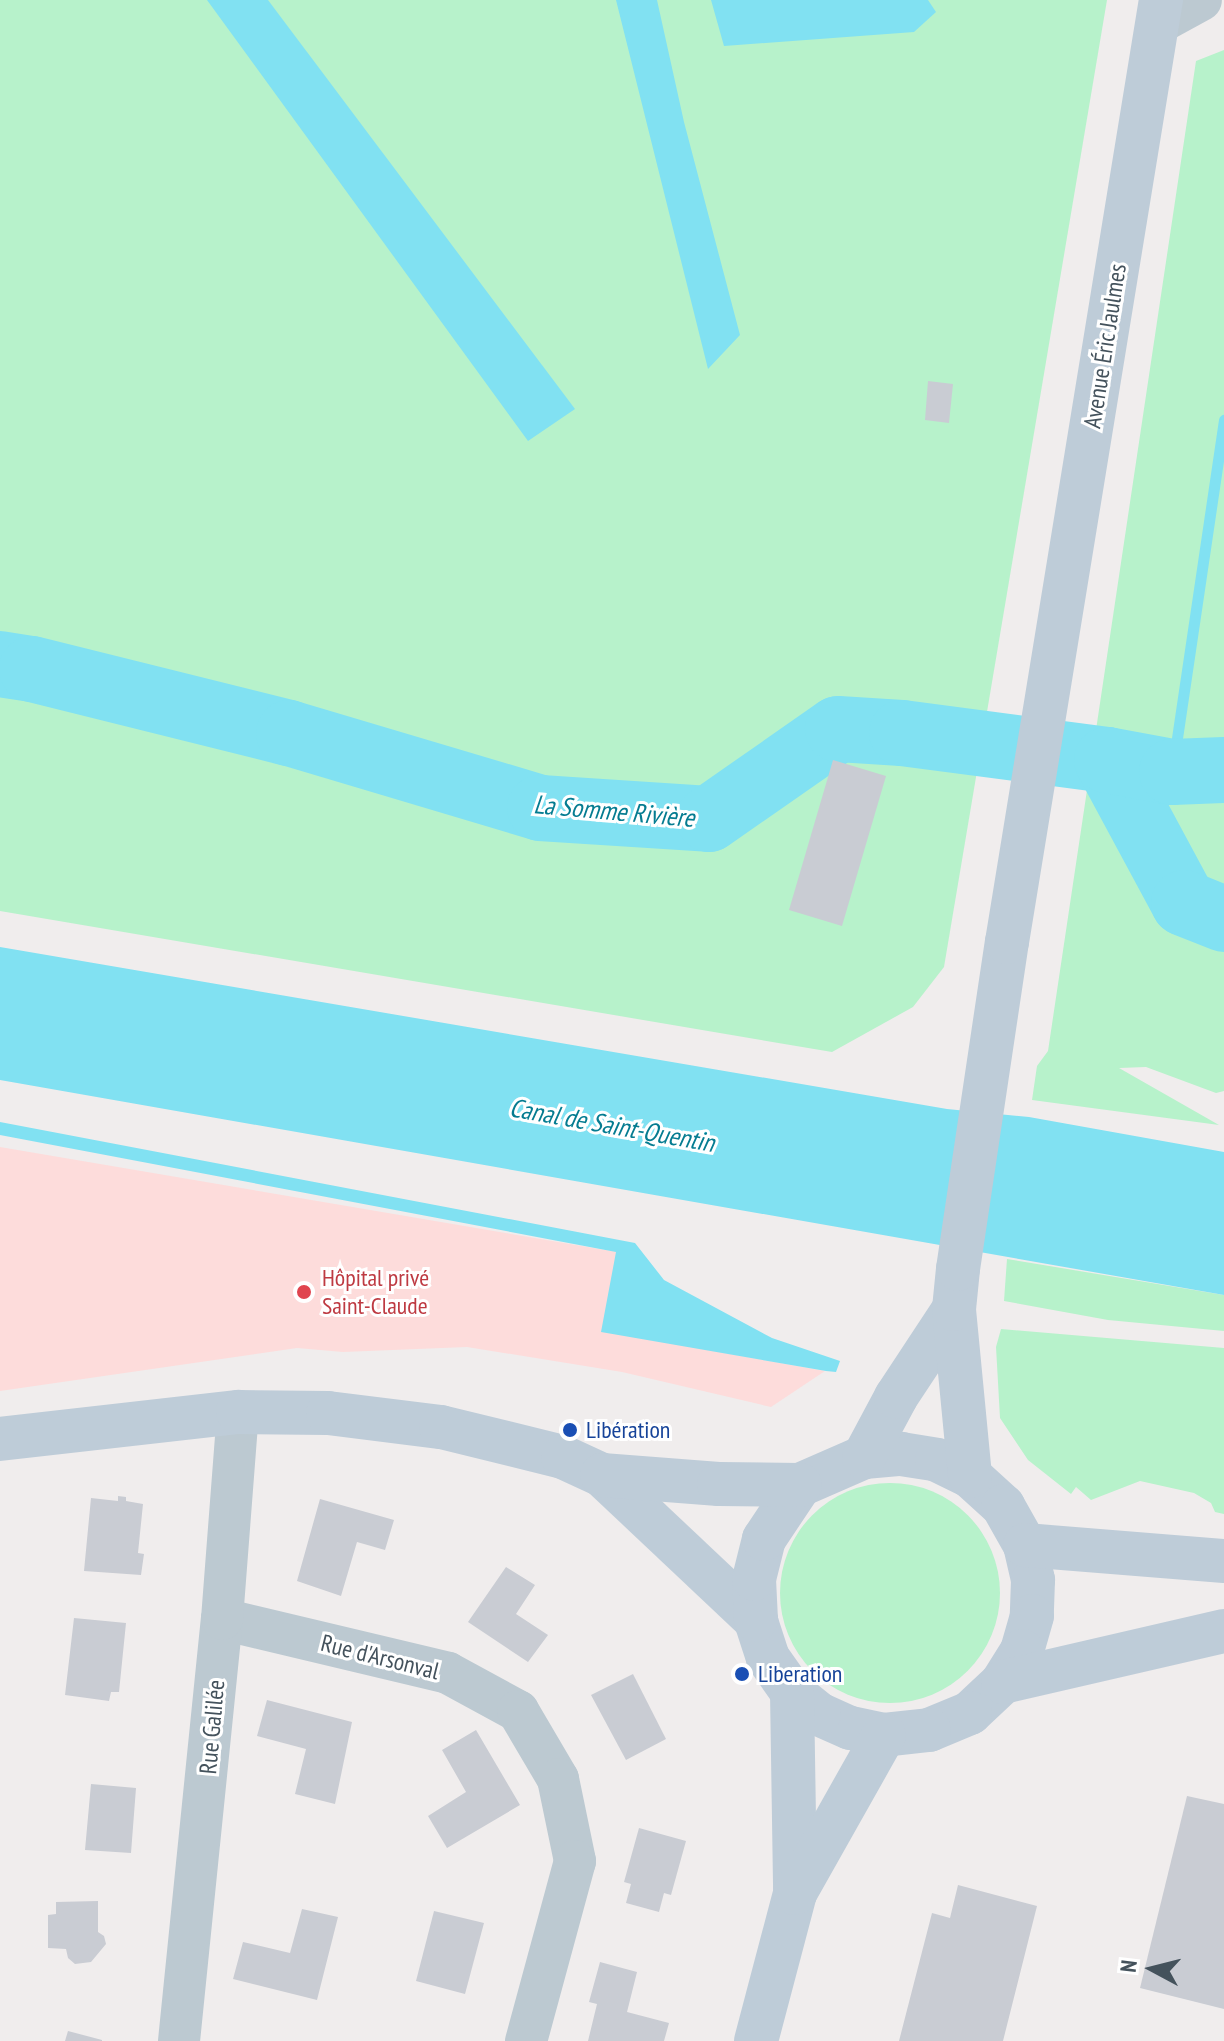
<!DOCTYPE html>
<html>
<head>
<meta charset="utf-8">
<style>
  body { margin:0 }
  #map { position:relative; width:1224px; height:2041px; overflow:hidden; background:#f0eded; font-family:"PT Sans Narrow",sans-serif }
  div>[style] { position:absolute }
  .medical>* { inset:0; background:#fddcdb }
  .green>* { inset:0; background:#b7f2cb }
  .round { border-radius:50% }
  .water>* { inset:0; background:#81e1f2 }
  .stream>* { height:11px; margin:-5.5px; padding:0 5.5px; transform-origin:5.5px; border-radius:5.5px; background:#81e1f2 }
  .river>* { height:66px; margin:-33px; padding:0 33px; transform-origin:33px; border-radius:33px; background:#81e1f2 }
  .building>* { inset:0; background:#c9ccd3 }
  .street>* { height:42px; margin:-21px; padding:0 21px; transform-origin:21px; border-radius:21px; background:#bcc9d1 }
  .secondary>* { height:44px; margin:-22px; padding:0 22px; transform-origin:22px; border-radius:22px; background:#beccd8 }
  .dots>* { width:22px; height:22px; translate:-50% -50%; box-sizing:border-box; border:4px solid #fff; border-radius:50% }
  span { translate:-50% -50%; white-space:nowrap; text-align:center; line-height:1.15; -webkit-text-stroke:6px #fff; paint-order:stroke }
  .street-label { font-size:24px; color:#44525c }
  .health-label { font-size:24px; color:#be3a42 }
  .left { translate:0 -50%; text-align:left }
  .transit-label { font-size:24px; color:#164399 }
  .water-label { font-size:26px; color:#057c91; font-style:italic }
  .north { position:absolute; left:1112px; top:1929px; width:80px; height:80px; -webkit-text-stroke:6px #fff; paint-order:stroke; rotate:277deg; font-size:22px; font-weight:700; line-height:32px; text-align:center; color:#44525c }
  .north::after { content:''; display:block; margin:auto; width:28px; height:36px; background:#44525c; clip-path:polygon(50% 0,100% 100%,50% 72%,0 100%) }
</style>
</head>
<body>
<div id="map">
  <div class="medical">
    <div style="clip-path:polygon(0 1147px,617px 1252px,697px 1348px,825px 1371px,771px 1407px,622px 1372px,467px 1347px,343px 1352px,297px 1348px,0 1391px)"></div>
  </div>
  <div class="green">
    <div style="clip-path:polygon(0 0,1107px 0,944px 967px,913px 1007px,832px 1052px,0 911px)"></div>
    <div style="clip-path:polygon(1224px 50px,1224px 1091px,1216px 1093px,1146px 1067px,1119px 1068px,1219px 1125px,1032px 1100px,1037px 1066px,1048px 1051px,1196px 61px)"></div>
    <div style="clip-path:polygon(1007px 1259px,1224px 1295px,1224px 1331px,1108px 1320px,1004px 1301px)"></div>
    <div style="clip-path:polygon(1001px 1329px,1224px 1348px,1224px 1514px,1215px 1512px,1211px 1503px,1194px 1493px,1140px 1481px,1091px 1500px,1076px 1487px,1071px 1494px,1028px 1460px,1000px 1418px,996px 1347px)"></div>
    <div class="round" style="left:780px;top:1483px;width:220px;height:220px"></div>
  </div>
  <div class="water">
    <div style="clip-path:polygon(207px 0,268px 0,575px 409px,528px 441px)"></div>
    <div style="clip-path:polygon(616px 0,657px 0,684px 122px,740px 335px,708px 369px)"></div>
    <div style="clip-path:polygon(711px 0,928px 0,936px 12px,914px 32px,724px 46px)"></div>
    <div style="clip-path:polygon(0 947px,947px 1109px,1029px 1117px,1224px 1152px,1224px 1295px,0 1080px)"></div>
    <div style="clip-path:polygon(0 1122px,635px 1243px,664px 1280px,772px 1338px,840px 1361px,836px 1372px,826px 1371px,601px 1332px,616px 1252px,0 1135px)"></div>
  </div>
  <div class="stream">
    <div style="left:1172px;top:772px;width:356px;rotate:-81.6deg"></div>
  </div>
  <div class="river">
    <div style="left:0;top:664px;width:32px;rotate:9deg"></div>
    <div style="left:32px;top:669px;width:265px;rotate:14deg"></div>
    <div style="left:289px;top:733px;width:262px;rotate:16.6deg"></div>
    <div style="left:540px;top:808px;width:169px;rotate:3.7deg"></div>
    <div style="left:709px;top:819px;width:157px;rotate:-34.9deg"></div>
    <div style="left:838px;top:729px;width:64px;rotate:3.6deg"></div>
    <div style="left:902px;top:733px;width:207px;rotate:7.5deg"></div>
    <div style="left:1107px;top:760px;width:162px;rotate:61.7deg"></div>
    <div style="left:1184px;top:903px;width:43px;rotate:21.8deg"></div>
    <div style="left:1107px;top:760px;width:66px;rotate:10.5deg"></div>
    <div style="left:1172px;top:772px;width:52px;rotate:-2.2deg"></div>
  </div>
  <div class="building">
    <div style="clip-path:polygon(928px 381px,953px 384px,949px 423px,925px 420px)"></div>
    <div style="clip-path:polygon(833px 760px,886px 776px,842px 926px,789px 910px)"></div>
    <div style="clip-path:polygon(118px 1496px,126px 1497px,126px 1501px,143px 1504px,138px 1553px,144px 1554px,141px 1575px,84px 1571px,91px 1498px,118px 1501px)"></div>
    <div style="clip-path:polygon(320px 1499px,394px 1520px,385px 1550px,357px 1542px,341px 1596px,297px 1581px)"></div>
    <div style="clip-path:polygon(506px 1567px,535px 1585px,516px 1614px,548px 1635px,528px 1662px,468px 1622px)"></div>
    <div style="clip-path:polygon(74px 1618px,126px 1623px,119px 1692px,111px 1692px,109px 1701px,65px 1695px)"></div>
    <div style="clip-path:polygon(633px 1674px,666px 1739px,626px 1760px,591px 1695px)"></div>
    <div style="clip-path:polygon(267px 1700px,352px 1722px,335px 1804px,295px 1794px,306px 1749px,257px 1736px)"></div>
    <div style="clip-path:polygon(476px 1730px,520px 1805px,447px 1848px,428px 1816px,466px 1792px,442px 1750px)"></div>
    <div style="clip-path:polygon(91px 1784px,136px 1788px,131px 1853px,85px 1850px)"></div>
    <div style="clip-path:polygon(1187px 1796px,1224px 1804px,1224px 2009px,1140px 1988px)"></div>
    <div style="clip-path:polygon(639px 1828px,686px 1841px,671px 1895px,664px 1893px,659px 1912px,626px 1903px,631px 1884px,624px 1882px)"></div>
    <div style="clip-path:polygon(958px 1885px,1037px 1906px,1003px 2041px,899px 2041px,932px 1913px,950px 1918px)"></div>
    <div style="clip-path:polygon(98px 1901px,98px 1932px,104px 1936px,106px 1944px,91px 1962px,75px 1964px,68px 1958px,66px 1949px,48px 1948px,48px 1915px,56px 1914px,56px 1902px)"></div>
    <div style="clip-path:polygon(302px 1909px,338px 1917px,317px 2000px,233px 1979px,243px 1942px,290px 1953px)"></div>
    <div style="clip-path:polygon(434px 1911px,484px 1923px,465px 1994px,416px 1981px)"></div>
    <div style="clip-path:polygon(600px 1962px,637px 1972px,627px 2012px,669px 2023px,664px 2041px,588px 2041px,597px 2004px,589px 2002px)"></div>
    <div style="clip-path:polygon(68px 2031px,102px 2040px,102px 2041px,65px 2041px)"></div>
  </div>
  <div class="street">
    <div style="left:1157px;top:24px;width:50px;rotate:-28.6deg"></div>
    <div style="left:222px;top:1619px;width:232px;rotate:13.4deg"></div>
    <div style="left:448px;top:1673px;width:80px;rotate:28.5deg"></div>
    <div style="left:518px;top:1711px;width:79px;rotate:59.5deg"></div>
    <div style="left:558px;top:1779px;width:84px;rotate:78.3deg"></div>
    <div style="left:575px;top:1861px;width:187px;rotate:105.2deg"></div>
    <div style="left:179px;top:2041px;width:424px;rotate:-84.2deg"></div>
    <div style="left:222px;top:1619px;width:208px;rotate:-85.6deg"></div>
  </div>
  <div class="secondary">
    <div style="left:0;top:1439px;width:240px;rotate:-6.5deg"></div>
    <div style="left:238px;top:1412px;width:90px;rotate:0.6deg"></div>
    <div style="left:328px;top:1413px;width:114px;rotate:7.1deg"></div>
    <div style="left:441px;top:1427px;width:126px;rotate:13.8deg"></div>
    <div style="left:563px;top:1457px;width:43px;rotate:24.8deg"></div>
    <div style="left:602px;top:1475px;width:212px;rotate:43.3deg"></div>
    <div style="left:864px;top:1457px;width:37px;rotate:-5deg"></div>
    <div style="left:901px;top:1454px;width:36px;rotate:9deg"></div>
    <div style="left:937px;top:1460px;width:37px;rotate:26deg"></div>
    <div style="left:970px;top:1476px;width:45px;rotate:42.3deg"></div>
    <div style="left:1003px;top:1506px;width:45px;rotate:60.6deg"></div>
    <div style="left:1025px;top:1545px;width:36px;rotate:77deg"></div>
    <div style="left:1033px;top:1580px;width:36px;rotate:92deg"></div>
    <div style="left:1032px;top:1616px;width:36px;rotate:106deg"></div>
    <div style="left:1022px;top:1651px;width:36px;rotate:122deg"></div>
    <div style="left:1003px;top:1682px;width:45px;rotate:136.8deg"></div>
    <div style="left:970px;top:1713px;width:44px;rotate:157.5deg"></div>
    <div style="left:929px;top:1730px;width:45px;rotate:173.7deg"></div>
    <div style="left:884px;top:1735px;width:35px;rotate:-168deg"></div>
    <div style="left:850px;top:1728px;width:34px;rotate:-156deg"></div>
    <div style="left:819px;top:1714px;width:35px;rotate:-141deg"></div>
    <div style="left:792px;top:1692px;width:42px;rotate:-125.2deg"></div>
    <div style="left:768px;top:1658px;width:40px;rotate:-108deg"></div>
    <div style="left:756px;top:1620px;width:41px;rotate:-92.8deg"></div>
    <div style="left:754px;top:1579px;width:41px;rotate:-76deg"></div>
    <div style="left:764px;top:1539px;width:65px;rotate:-56.3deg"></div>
    <div style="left:800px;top:1485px;width:70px;rotate:-23.6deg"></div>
    <div style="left:864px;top:1457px;width:68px;rotate:-61.9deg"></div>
    <div style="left:896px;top:1397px;width:105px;rotate:-56.6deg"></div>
    <div style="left:602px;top:1475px;width:117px;rotate:4.4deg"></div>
    <div style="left:719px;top:1484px;width:81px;rotate:0.7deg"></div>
    <div style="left:970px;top:1476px;width:168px;rotate:-95.5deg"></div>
    <div style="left:954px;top:1309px;width:40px;rotate:-84.3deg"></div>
    <div style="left:958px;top:1269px;width:331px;rotate:-81.5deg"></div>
    <div style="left:1007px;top:942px;width:955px;rotate:-80.72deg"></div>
    <div style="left:1025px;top:1545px;width:200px;rotate:4.6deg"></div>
    <div style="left:1003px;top:1682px;width:227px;rotate:-13deg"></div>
    <div style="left:792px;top:1692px;width:201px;rotate:89.1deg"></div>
    <div style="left:756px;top:2041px;width:153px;rotate:-75.2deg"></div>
    <div style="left:795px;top:1893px;width:181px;rotate:-60.6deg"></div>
  </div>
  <div class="dots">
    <div style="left:304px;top:1292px;background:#e0444e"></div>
    <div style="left:570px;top:1430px;background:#1a4fb4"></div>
    <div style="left:742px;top:1674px;background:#1a4fb4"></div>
  </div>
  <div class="street-label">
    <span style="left:1105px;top:346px;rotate:-81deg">Avenue Éric Jaulmes</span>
    <span style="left:380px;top:1657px;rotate:14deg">Rue d'Arsonval</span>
    <span style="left:212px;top:1727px;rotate:-85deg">Rue Galilée</span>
  </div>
  <div class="health-label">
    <span class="left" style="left:322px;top:1292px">Hôpital privé<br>Saint-Claude</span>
  </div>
  <div class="transit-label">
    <span class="left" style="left:586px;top:1430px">Libération</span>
    <span class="left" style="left:758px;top:1674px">Liberation</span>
  </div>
  <div class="water-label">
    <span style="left:614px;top:811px;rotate:5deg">La Somme Rivière</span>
    <span style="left:612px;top:1125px;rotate:10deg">Canal de Saint-Quentin</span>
  </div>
  <div class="north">N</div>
</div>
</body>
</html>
